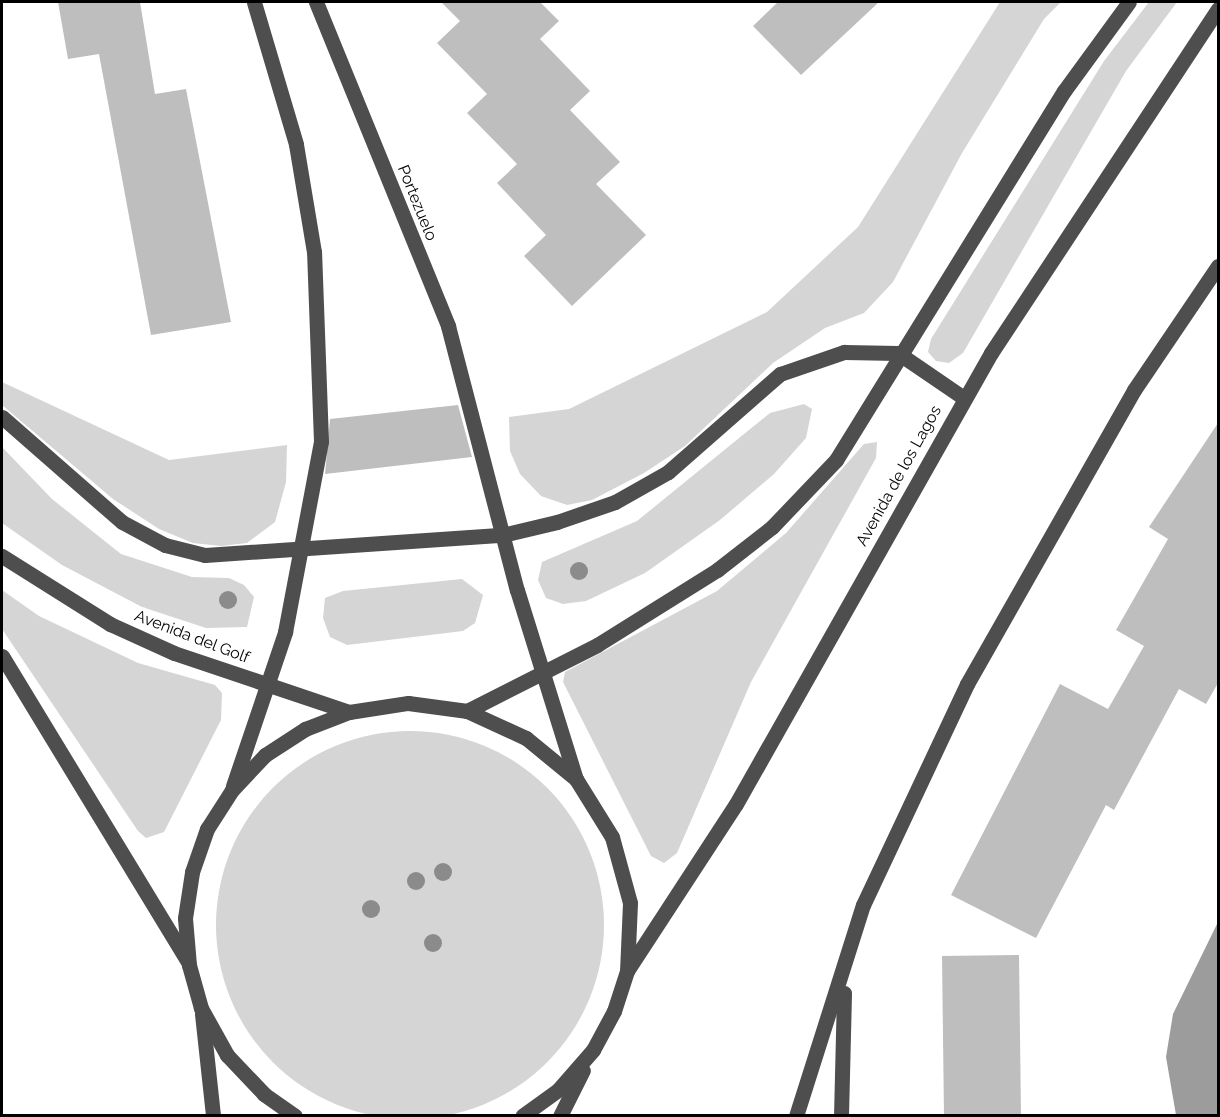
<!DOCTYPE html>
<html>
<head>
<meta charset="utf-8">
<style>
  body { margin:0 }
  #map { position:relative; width:1220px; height:1117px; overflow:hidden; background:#fff; font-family:Raleway,sans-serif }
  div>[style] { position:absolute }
  .green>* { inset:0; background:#d5d5d5 }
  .round { border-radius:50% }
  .water>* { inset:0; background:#9c9c9c }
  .building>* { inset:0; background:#bebebe }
  .minor>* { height:15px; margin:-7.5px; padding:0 7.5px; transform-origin:7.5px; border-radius:7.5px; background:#4e4e4e }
  .trees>* { width:18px; height:18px; margin:-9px; border-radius:50%; background:#8b8b8b }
  span { translate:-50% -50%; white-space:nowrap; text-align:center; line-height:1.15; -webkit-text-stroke:4.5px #fff; paint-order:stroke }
  .street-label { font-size:16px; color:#000 }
  .frame { position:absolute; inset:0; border:3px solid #000; pointer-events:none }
</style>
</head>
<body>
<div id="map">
  <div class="green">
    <div style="clip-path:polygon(1000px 2px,1061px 2px,1044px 19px,962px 153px,893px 282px,864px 313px,825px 328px,773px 363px,685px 446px,644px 473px,592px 500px,567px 505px,541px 496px,520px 474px,510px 451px,509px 417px,569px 409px,767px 312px,858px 227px)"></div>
    <div style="clip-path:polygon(1149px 2px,1177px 2px,1126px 71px,963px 353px,949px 363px,936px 361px,928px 352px,931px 339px,1104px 61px)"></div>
    <div style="clip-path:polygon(2px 382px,169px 460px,287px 445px,286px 482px,275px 522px,247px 543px,221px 546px,193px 543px,159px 529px,113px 499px,2px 405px)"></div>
    <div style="clip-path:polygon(804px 404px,812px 409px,806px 438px,774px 474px,720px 520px,645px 573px,586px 601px,563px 604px,546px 598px,538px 580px,542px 562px,637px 521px,770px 413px)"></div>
    <div style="clip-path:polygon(877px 442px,876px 458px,751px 682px,677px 853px,664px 863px,651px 856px,563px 682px,565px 672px,717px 591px,786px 533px,864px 444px)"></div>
    <div style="clip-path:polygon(2px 447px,52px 499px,121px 554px,192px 577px,229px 578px,244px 585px,254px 597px,247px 627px,206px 628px,142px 607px,62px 565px,2px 523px)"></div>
    <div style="clip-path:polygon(462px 579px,483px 595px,475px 623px,463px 631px,347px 645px,330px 637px,323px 618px,325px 598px,343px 591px)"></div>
    <div style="clip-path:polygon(2px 590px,39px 616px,138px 663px,215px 685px,222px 693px,221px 720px,164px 832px,146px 838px,138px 831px,2px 629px)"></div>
    <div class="round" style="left:216px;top:731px;width:388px;height:388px"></div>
  </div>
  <div class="water">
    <div style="clip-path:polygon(1218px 922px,1218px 1115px,1176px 1115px,1166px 1057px,1173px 1014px)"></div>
  </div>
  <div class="building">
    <div style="clip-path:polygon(58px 2px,140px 2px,155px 94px,186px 89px,231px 322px,151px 335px,99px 54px,68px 59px)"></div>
    <div style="clip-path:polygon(441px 2px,540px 2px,559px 21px,540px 39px,590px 91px,570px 110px,620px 162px,596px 184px,646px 235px,572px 306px,524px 256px,546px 235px,497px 183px,517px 164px,467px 113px,487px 94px,437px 43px,460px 21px)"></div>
    <div style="clip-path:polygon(778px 2px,879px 2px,801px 75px,753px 26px)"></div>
    <div style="clip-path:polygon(458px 405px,472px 457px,325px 474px,330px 419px)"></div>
    <div style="clip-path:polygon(1218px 423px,1218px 683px,1206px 704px,1179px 689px,1114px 810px,1106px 805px,1036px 938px,951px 895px,1060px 684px,1108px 709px,1144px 646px,1116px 630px,1168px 539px,1149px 527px)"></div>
    <div style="clip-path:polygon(1019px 955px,1021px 1116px,944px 1116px,942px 956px)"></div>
  </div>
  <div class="minor">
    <div style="left:316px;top:2px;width:350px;rotate:67.8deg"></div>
    <div style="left:448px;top:326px;width:273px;rotate:75.4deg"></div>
    <div style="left:517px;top:590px;width:198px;rotate:72.7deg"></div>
    <div style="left:2px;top:417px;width:159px;rotate:41.2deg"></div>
    <div style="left:122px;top:522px;width:49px;rotate:28.1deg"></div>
    <div style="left:165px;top:545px;width:41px;rotate:14deg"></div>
    <div style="left:205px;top:555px;width:298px;rotate:-3.9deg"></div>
    <div style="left:502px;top:535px;width:57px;rotate:-13.3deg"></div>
    <div style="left:557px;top:522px;width:61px;rotate:-19deg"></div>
    <div style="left:615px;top:502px;width:61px;rotate:-29.5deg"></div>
    <div style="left:668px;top:472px;width:149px;rotate:-41.2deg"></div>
    <div style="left:780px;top:374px;width:68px;rotate:-19deg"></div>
    <div style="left:844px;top:352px;width:54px;rotate:1.1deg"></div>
    <div style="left:898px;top:353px;width:80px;rotate:34.3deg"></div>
    <div style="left:2px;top:556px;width:128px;rotate:32.2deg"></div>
    <div style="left:110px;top:624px;width:70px;rotate:24.4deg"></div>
    <div style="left:174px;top:653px;width:185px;rotate:18.6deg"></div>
    <div style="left:2px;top:656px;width:358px;rotate:58.7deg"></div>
    <div style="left:467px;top:711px;width:146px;rotate:-26.9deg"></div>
    <div style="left:597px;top:645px;width:142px;rotate:-32deg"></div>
    <div style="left:717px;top:570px;width:70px;rotate:-38deg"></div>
    <div style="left:772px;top:527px;width:93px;rotate:-46.3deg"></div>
    <div style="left:836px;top:460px;width:434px;rotate:-58.3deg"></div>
    <div style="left:1064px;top:91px;width:110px;rotate:-53.9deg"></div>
    <div style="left:233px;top:786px;width:163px;rotate:-71.3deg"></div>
    <div style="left:285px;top:632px;width:194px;rotate:-79.3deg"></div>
    <div style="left:321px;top:441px;width:189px;rotate:-92.1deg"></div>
    <div style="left:314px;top:252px;width:109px;rotate:-99.5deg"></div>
    <div style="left:296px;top:144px;width:148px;rotate:-106.5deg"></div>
    <div style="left:627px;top:971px;width:199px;rotate:-56.9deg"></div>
    <div style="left:736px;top:804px;width:518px;rotate:-60.52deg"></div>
    <div style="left:991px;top:353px;width:412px;rotate:-56.6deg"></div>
    <div style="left:202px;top:1014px;width:103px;rotate:83.8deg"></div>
    <div style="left:295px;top:1116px;width:38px;rotate:-145deg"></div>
    <div style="left:264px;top:1094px;width:54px;rotate:-133.5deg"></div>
    <div style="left:227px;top:1055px;width:54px;rotate:-119deg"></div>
    <div style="left:201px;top:1008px;width:45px;rotate:-105.6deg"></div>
    <div style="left:189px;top:965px;width:47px;rotate:-94.9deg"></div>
    <div style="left:185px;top:918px;width:47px;rotate:-81.3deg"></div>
    <div style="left:192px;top:872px;width:46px;rotate:-70.8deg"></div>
    <div style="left:207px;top:829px;width:46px;rotate:-57.3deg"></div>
    <div style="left:232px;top:790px;width:48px;rotate:-46.7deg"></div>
    <div style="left:265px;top:755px;width:48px;rotate:-33deg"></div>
    <div style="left:305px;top:729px;width:47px;rotate:-21.1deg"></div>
    <div style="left:349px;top:712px;width:60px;rotate:-8.7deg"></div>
    <div style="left:408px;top:703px;width:60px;rotate:7.7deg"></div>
    <div style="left:467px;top:711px;width:65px;rotate:24.6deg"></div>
    <div style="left:526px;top:738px;width:65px;rotate:39.4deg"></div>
    <div style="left:576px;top:779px;width:68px;rotate:58.2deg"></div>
    <div style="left:612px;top:837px;width:68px;rotate:74.7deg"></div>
    <div style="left:630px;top:903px;width:68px;rotate:92.5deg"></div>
    <div style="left:627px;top:971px;width:42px;rotate:108deg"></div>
    <div style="left:614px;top:1011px;width:44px;rotate:118.3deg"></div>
    <div style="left:593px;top:1050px;width:53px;rotate:131.2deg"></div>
    <div style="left:558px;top:1090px;width:44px;rotate:144.2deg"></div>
    <div style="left:560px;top:1116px;width:51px;rotate:-63.4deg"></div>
    <div style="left:796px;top:1116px;width:221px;rotate:-72.4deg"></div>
    <div style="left:863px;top:905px;width:244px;rotate:-64.8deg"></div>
    <div style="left:967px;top:684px;width:338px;rotate:-60.4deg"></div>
    <div style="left:1134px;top:390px;width:150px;rotate:-55.9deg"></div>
    <div style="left:841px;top:1116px;width:123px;rotate:-88.6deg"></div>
  </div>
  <div class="trees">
    <div style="left:579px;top:571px"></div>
    <div style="left:228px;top:600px"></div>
    <div style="left:443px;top:872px"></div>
    <div style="left:416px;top:881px"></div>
    <div style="left:371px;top:909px"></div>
    <div style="left:433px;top:943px"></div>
  </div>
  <div class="street-label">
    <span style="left:417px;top:203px;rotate:68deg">Portezuelo</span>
    <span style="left:899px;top:476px;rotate:-61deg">Avenida de los Lagos</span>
    <span style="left:192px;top:637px;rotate:21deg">Avenida del Golf</span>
  </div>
  <div class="frame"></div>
</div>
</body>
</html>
